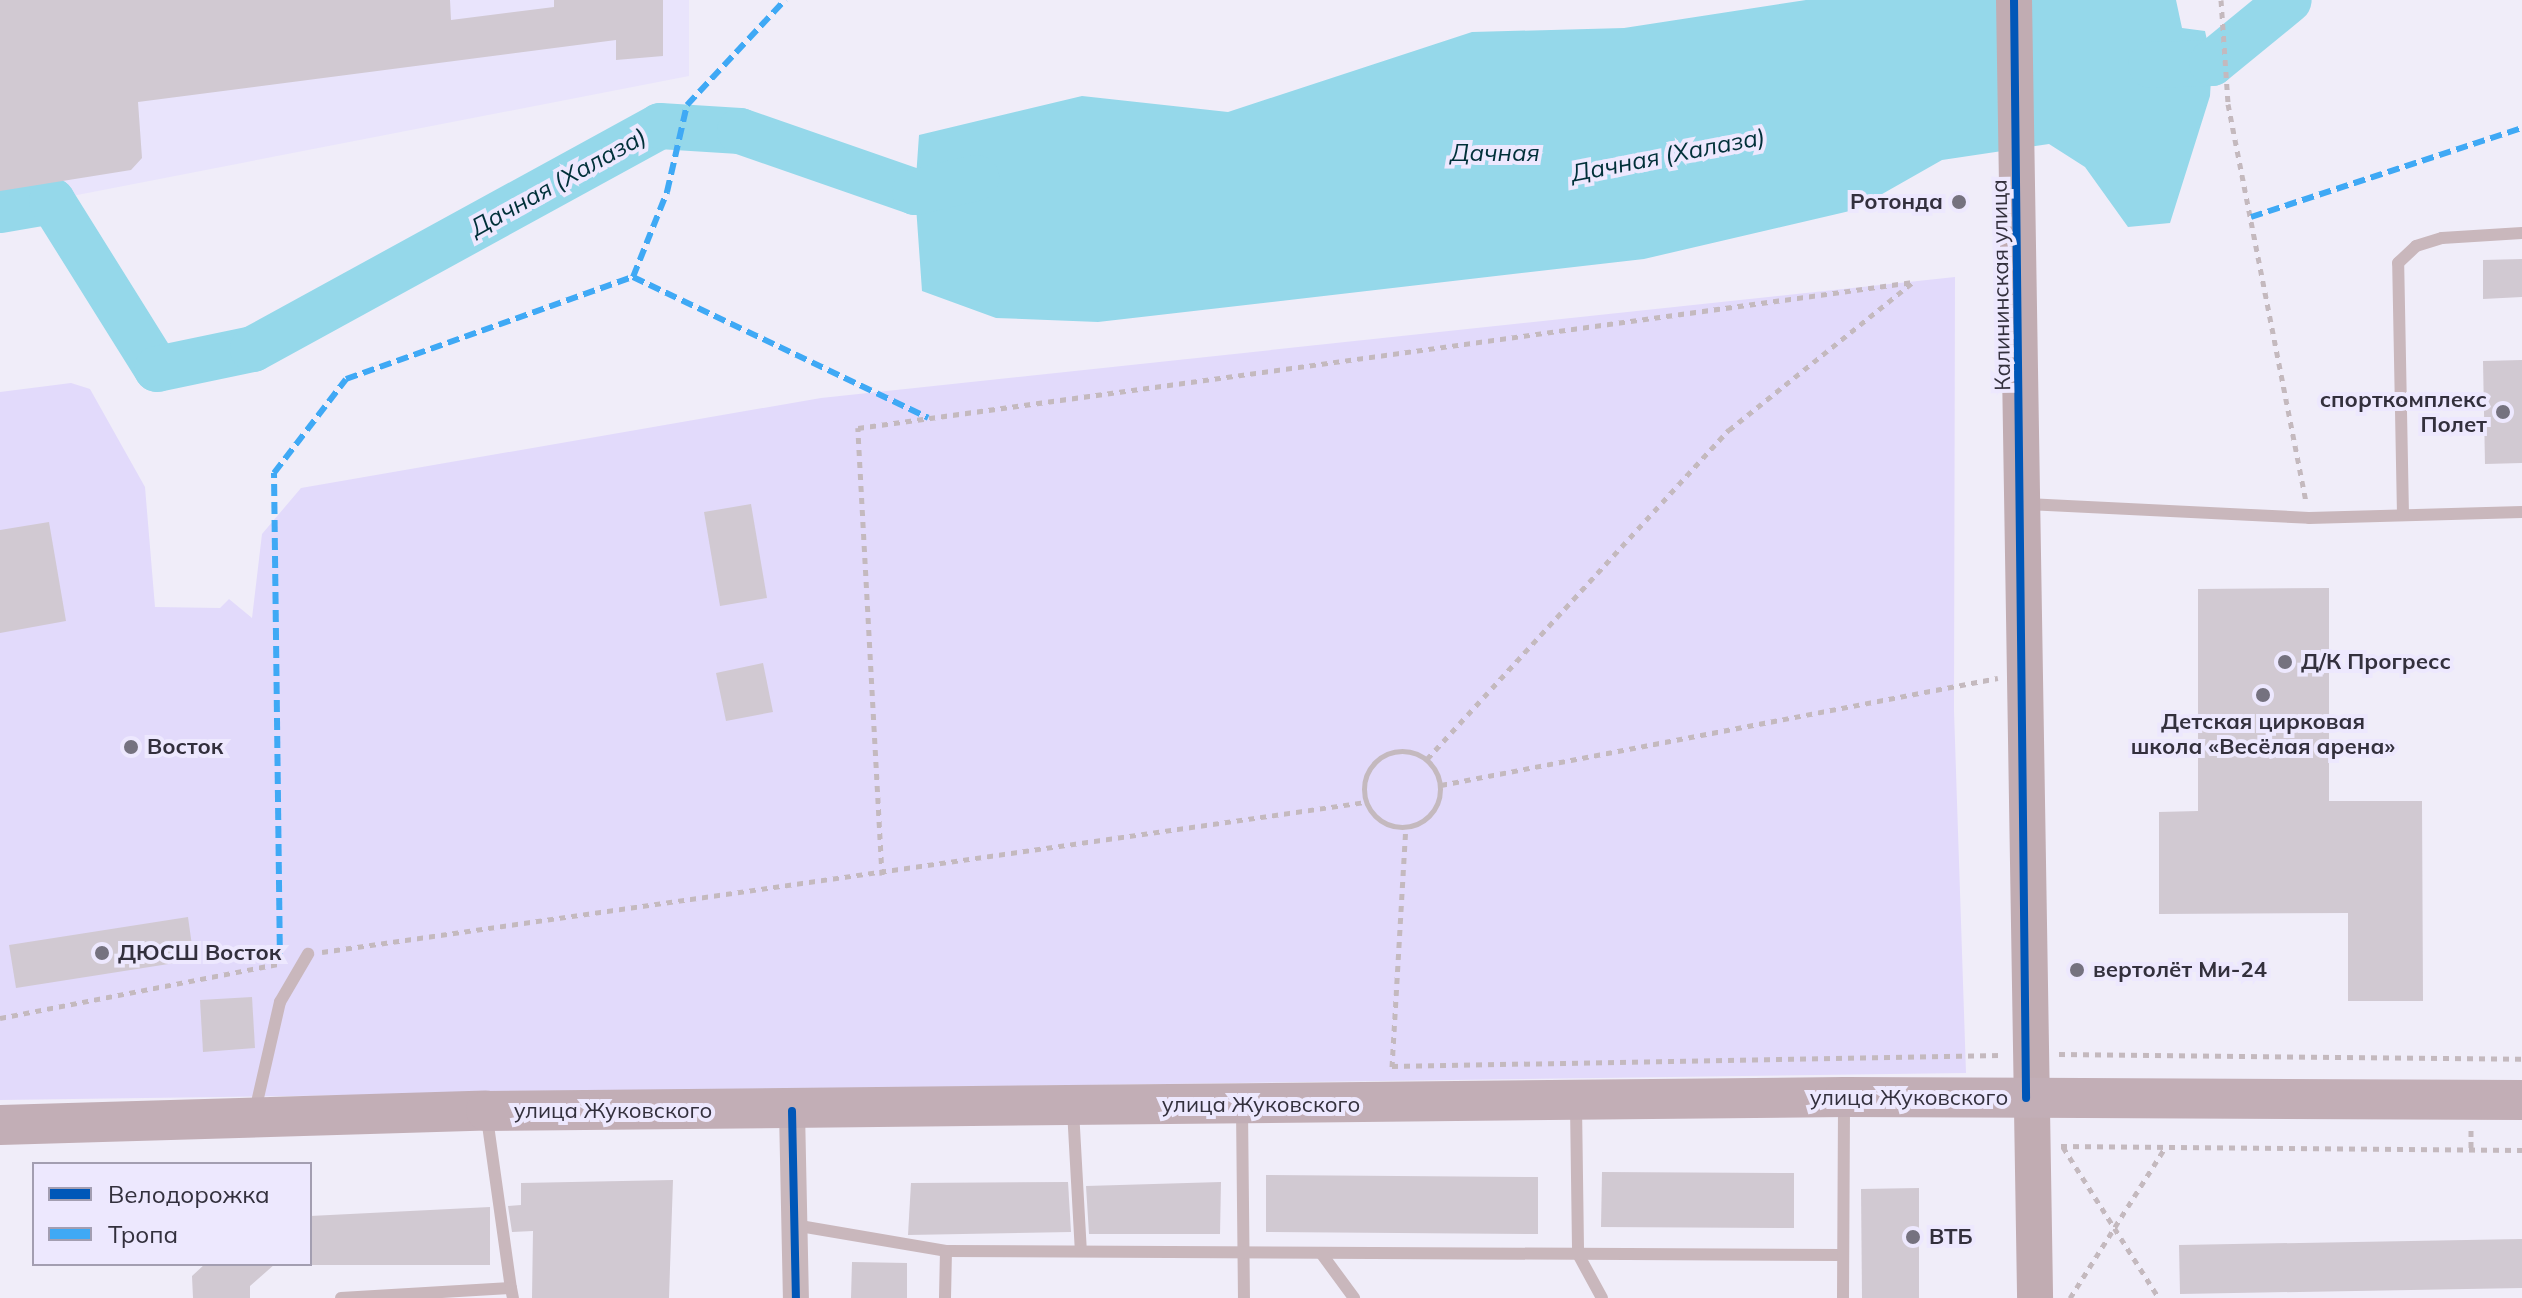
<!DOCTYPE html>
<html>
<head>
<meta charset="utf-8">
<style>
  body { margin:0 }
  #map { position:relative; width:2522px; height:1298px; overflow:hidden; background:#f0edf9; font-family:Mulish,sans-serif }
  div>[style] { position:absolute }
  .built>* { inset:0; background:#e9e4fc }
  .green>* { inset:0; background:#e2dafb }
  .water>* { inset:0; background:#95d8ea }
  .river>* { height:46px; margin:-23px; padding:0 23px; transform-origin:23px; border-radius:23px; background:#95d8ea }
  .building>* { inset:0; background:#d1c9d2 }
  .path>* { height:5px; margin-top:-2.5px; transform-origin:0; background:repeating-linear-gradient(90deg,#c4b9be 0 6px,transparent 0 12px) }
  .path>.ring { margin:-2.5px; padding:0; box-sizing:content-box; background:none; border:5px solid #c4b9be; border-radius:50% }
  .lane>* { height:12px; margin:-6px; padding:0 6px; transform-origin:6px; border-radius:6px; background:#c9b7bc }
  .street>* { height:26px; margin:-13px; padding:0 13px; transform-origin:13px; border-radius:13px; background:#c9b7bc }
  .secondary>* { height:36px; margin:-18px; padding:0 18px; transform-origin:18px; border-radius:18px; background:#c1acb2 }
  .primary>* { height:40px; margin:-20px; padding:0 20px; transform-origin:20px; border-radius:20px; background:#c2aeb6 }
  .quiet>* { height:6px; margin-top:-3px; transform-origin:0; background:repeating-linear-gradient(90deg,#3fa9f5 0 12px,transparent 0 18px) }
  .cycleway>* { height:8px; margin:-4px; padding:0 4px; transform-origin:4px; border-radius:4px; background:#0057b8 }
  .dots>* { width:22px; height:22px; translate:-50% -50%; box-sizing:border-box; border:4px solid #ede8fe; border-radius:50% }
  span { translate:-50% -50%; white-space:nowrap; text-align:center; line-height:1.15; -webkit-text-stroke:8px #ede8fe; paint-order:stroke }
  .poi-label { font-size:22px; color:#33303d; font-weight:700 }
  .right { translate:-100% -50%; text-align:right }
  .left { translate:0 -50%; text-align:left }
  .street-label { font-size:22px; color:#33303d }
  .water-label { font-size:24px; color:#003039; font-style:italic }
  .legend { position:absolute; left:32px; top:1162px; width:280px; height:104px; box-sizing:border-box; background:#ede8fe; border:2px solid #a39eb1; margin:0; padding:10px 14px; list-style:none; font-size:24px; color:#33303d }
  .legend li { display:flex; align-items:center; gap:16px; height:40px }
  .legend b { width:40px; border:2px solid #a39eb1 }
</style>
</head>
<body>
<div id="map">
  <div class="built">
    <div style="clip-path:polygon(0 0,689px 0,689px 76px,0 210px)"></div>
  </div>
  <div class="green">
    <div style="clip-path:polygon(1955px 277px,1954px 711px,1966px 1073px,0 1100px,0 392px,71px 383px,90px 389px,145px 487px,155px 607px,220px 608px,229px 599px,252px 618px,262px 534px,301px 488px,821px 398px)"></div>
  </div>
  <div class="water">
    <div style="clip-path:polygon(1806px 0,2176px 0,2182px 28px,2205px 31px,2212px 63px,2210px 96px,2170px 223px,2128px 227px,2085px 167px,2049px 144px,1942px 160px,1854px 210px,1644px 259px,1098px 322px,996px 318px,922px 291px,915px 192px,919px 135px,1082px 96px,1228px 112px,1472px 32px,1624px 28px)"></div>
  </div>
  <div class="river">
    <div style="left:2151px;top:65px;width:61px;rotate:-1.9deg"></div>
    <div style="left:2212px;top:63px;width:99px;rotate:-39.3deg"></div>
    <div style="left:0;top:210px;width:53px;rotate:-9.8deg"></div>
    <div style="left:52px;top:201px;width:198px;rotate:58deg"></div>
    <div style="left:157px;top:369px;width:98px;rotate:-11.8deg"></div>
    <div style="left:253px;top:349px;width:464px;rotate:-28.7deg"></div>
    <div style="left:660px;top:126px;width:80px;rotate:3.6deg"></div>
    <div style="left:740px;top:131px;width:185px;rotate:19.2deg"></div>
    <div style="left:915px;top:192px;width:63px;rotate:-12.9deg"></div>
  </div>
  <div class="building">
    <div style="clip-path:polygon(0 0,450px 0,451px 20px,554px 7px,554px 0,663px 0,663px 56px,616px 60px,616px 40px,138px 102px,142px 158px,131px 170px,0 191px)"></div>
    <div style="clip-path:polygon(2522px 259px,2522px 297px,2483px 299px,2483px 260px)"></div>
    <div style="clip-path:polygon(2522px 360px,2522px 463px,2485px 464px,2483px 361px)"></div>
    <div style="clip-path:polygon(751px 504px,767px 598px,720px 606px,704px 512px)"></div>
    <div style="clip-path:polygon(49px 522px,66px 621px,0 633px,0 530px)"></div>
    <div style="clip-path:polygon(2329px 588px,2329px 801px,2422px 801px,2423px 1001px,2348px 1001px,2348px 913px,2159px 914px,2159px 812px,2198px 811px,2198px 589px)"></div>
    <div style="clip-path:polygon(763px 663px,773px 712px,726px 721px,716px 673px)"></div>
    <div style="clip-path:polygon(188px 917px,194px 960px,16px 988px,9px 945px)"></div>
    <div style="clip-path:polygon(252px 997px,255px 1048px,203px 1052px,200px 1000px)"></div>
    <div style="clip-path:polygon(1602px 1172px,1794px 1173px,1794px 1228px,1601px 1227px)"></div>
    <div style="clip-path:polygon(1266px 1175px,1538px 1177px,1538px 1234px,1266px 1232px)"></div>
    <div style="clip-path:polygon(673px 1180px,669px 1298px,532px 1298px,533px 1231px,512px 1232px,508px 1206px,521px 1205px,521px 1183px)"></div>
    <div style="clip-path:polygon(1068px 1182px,1071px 1232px,908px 1235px,911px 1183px)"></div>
    <div style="clip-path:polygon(1221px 1182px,1220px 1234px,1089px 1234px,1086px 1186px)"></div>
    <div style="clip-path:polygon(1919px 1188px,1919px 1298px,1862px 1298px,1861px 1189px)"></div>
    <div style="clip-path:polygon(490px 1207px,490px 1265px,310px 1265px,310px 1216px)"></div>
    <div style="clip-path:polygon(2522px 1239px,2522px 1288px,2180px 1294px,2179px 1245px)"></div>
    <div style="clip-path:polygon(852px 1262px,907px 1263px,907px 1298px,851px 1298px)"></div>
    <div style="clip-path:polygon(205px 1264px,275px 1264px,250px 1286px,250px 1298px,193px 1298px,192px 1276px)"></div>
  </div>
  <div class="path">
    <div style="left:2221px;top:0;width:104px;rotate:86.1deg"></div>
    <div style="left:2228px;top:104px;width:407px;rotate:78.9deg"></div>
    <div class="ring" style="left:1364px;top:751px;width:71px;height:71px"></div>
    <div style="left:1427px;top:759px;width:447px;rotate:-47.5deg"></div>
    <div style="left:1729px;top:430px;width:236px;rotate:-38.8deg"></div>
    <div style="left:1441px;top:785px;width:567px;rotate:-10.87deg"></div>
    <div style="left:882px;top:875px;width:448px;rotate:-93.1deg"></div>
    <div style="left:858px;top:428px;width:1065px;rotate:-7.88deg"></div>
    <div style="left:322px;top:952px;width:1055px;rotate:-8.18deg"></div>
    <div style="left:0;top:1018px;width:287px;rotate:-11deg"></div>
    <div style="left:2059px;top:1054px;width:463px;rotate:0.6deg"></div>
    <div style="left:1392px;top:1066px;width:609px;rotate:-1.03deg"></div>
    <div style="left:1392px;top:1067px;width:240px;rotate:-86.7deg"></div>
    <div style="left:2471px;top:1130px;width:19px;rotate:90deg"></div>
    <div style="left:2061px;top:1146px;width:461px;rotate:0.5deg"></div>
    <div style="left:2063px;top:1147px;width:179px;rotate:57.6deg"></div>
    <div style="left:2070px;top:1298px;width:178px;rotate:-57.7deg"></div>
  </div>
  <div class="lane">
    <div style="left:2025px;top:504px;width:284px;rotate:2.8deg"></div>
    <div style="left:2309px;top:518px;width:213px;rotate:-1.6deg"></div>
    <div style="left:2403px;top:515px;width:252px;rotate:-91.1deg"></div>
    <div style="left:2398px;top:263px;width:25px;rotate:-43deg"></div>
    <div style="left:2416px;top:246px;width:27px;rotate:-17deg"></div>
    <div style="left:2442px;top:238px;width:80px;rotate:-3.6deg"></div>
    <div style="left:1576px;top:1105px;width:149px;rotate:89.2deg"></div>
    <div style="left:1578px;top:1254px;width:50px;rotate:61.4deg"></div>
    <div style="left:1242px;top:1109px;width:189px;rotate:89.4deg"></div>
    <div style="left:1073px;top:1110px;width:141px;rotate:86.8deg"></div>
    <div style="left:255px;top:1111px;width:112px;rotate:-77.1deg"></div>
    <div style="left:280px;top:1002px;width:56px;rotate:-59.7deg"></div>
    <div style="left:487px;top:1118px;width:172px;rotate:82deg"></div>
    <div style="left:794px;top:1225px;width:154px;rotate:9.7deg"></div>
    <div style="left:946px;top:1251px;width:896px;rotate:0.26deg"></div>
    <div style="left:1321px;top:1253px;width:56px;rotate:53.7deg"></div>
    <div style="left:341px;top:1298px;width:170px;rotate:-3.4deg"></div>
    <div style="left:511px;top:1288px;width:10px;rotate:79deg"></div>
    <div style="left:945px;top:1298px;width:47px;rotate:-88.8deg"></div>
    <div style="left:1843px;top:1298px;width:194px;rotate:-89.7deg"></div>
  </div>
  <div class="street">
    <div style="left:792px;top:1111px;width:187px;rotate:88.8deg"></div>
  </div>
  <div class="secondary">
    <div style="left:2014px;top:0;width:1298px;rotate:89.07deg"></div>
  </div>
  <div class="primary">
    <div style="left:0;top:1125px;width:486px;rotate:-1.7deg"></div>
    <div style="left:486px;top:1111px;width:1359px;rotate:-0.59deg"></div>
    <div style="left:1845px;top:1097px;width:677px;rotate:0.25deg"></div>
  </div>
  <div class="quiet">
    <div style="left:2251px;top:217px;width:285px;rotate:-18.2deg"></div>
    <div style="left:633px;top:277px;width:327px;rotate:25.5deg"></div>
    <div style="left:280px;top:964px;width:491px;rotate:-90.7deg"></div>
    <div style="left:274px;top:473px;width:118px;rotate:-52.5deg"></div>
    <div style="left:346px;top:379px;width:305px;rotate:-19.6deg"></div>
    <div style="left:633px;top:277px;width:92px;rotate:-68.2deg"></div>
    <div style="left:667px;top:192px;width:89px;rotate:-77.1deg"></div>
    <div style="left:687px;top:105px;width:144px;rotate:-47deg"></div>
  </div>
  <div class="cycleway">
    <div style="left:2014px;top:0;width:1098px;rotate:89.37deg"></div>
    <div style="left:792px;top:1111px;width:187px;rotate:88.8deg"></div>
  </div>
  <div class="dots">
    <div style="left:1959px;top:202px;background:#75727f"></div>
    <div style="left:2503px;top:412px;background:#75727f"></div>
    <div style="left:2285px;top:662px;background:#75727f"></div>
    <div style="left:2263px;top:695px;background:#75727f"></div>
    <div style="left:131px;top:747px;background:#75727f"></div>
    <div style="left:102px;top:953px;background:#75727f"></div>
    <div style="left:2077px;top:970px;background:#75727f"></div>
    <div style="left:1913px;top:1237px;background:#75727f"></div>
  </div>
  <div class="poi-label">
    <span class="right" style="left:1943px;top:202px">Ротонда</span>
    <span class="right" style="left:2487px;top:412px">спорткомплекс<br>Полет</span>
    <span class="left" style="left:2301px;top:662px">Д/К Прогресс</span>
    <span style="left:2263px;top:734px">Детская цирковая<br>школа «Весёлая арена»</span>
    <span class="left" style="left:147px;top:747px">Восток</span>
    <span class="left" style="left:118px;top:953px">ДЮСШ Восток</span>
    <span class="left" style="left:2093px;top:970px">вертолёт Ми-24</span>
    <span class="left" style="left:1929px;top:1237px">ВТБ</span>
  </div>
  <div class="street-label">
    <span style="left:2001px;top:285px;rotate:-91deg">Калининская улица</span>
    <span style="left:1909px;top:1098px">улица Жуковского</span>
    <span style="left:1261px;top:1105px">улица Жуковского</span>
    <span style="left:613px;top:1111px">улица Жуковского</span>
  </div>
  <div class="water-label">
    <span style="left:1495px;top:153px">Дачная</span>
    <span style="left:1668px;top:155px;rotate:-11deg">Дачная (Халаза)</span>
    <span style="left:558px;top:182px;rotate:-29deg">Дачная (Халаза)</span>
  </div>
  <ul class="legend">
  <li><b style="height:10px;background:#0057b8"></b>Велодорожка</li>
  <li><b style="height:10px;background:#3fa9f5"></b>Тропа</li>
  </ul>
</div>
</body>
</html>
